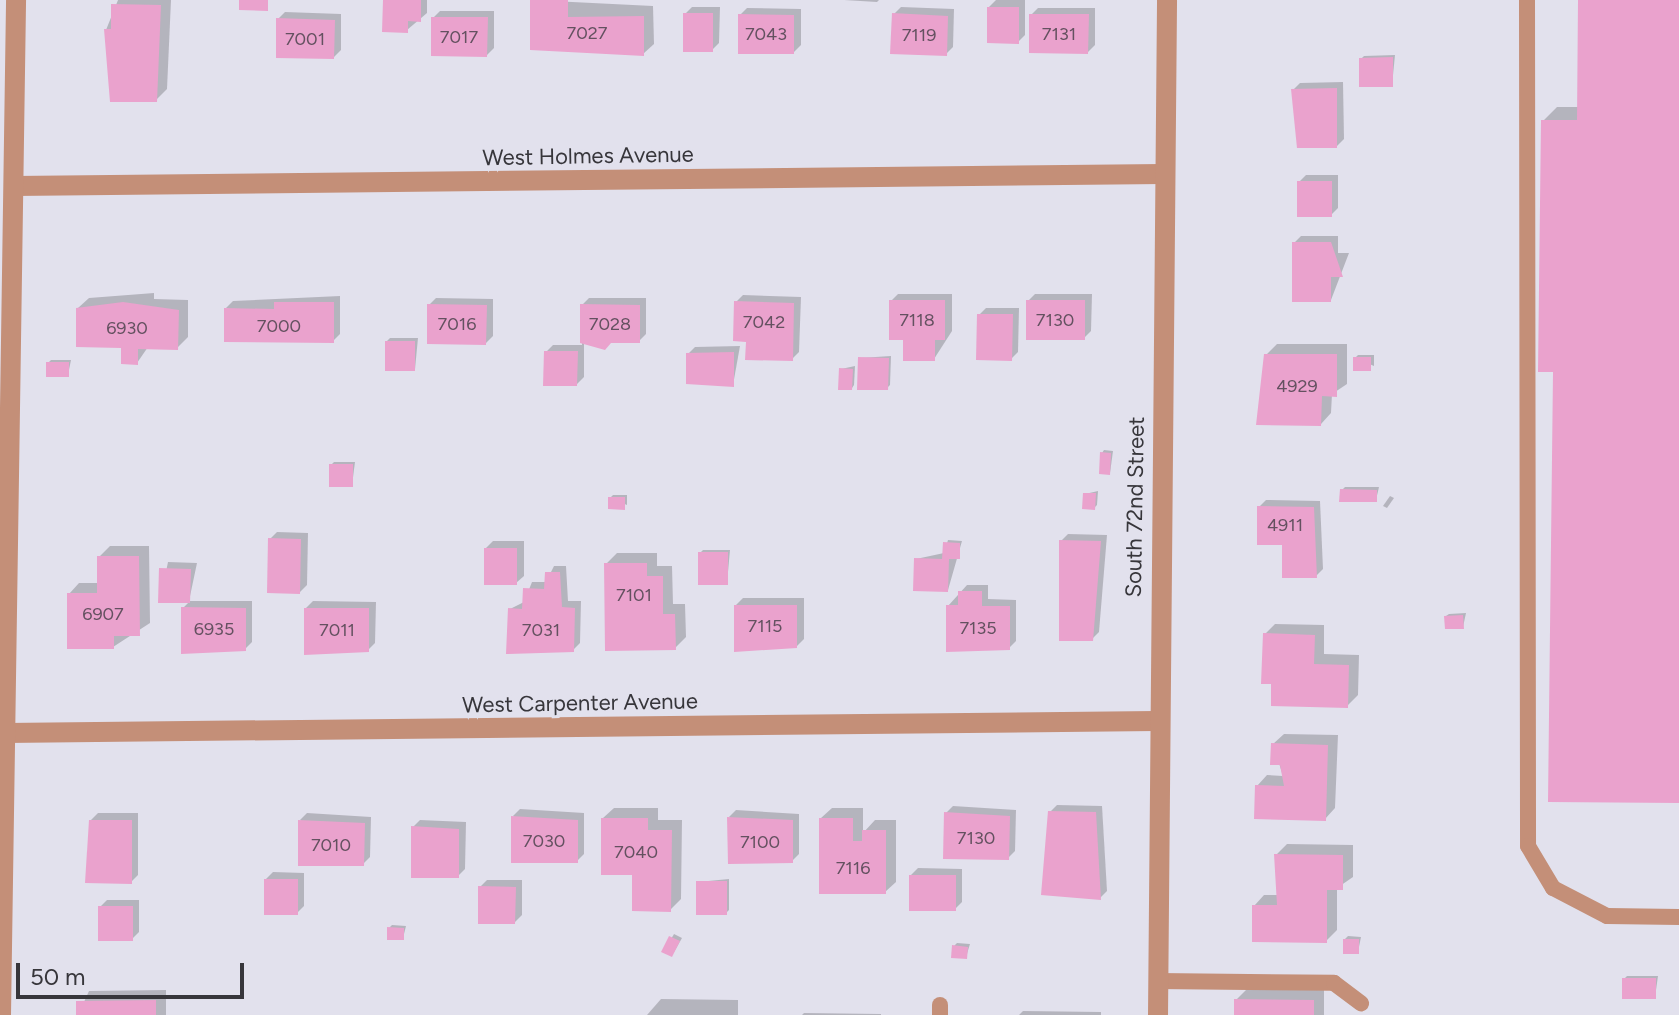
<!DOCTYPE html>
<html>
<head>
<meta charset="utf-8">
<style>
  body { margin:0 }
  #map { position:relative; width:1679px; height:1015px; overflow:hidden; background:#e2e1ed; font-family:Figtree,sans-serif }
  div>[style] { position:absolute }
  .shadow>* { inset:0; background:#0003 }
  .building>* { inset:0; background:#eaa2cd }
  .lane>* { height:16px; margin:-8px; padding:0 8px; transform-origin:8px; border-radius:8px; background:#c48f78 }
  .street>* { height:20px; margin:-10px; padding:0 10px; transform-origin:10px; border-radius:10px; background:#c48f78 }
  span { translate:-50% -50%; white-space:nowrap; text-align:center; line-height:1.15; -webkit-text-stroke:6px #e2e1ed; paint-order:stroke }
  .number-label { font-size:18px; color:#645160 }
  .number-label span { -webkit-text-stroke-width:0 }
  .street-label { font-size:22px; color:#37363b }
  .scale { position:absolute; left:16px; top:963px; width:228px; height:36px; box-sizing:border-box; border:4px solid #37363b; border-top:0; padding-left:10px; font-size:24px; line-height:28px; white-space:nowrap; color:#37363b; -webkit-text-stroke:6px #e2e1ed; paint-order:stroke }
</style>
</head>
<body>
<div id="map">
  <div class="shadow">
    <div style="clip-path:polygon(118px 0,171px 0,167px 89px,156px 100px,106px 30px)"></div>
    <div style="clip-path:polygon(386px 0,427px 0,427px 13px,407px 30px)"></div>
    <div style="clip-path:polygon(532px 0,653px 6px,654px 44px,643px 54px)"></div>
    <div style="clip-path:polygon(844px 0,879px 0,877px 2px)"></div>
    <div style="clip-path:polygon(996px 0,1025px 0,1025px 35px,1018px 42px,989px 7px)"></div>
    <div style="clip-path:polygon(1580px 0,1679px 0,1679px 801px,1555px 370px,1543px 121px,1557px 107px,1579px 107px)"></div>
    <div style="clip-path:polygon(692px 7px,720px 7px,719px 43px,712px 50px,685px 14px)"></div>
    <div style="clip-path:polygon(901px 7px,954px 9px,953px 47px,946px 54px,894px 14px)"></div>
    <div style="clip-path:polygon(747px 8px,801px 9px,801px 45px,794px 52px,740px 15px)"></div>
    <div style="clip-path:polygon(1038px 8px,1095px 8px,1095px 45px,1088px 52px,1031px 15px)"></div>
    <div style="clip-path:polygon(440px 11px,494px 11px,494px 48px,487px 55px,433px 18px)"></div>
    <div style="clip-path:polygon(285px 12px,341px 14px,341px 50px,334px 57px,278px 19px)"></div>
    <div style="clip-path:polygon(1395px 55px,1392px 85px,1361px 59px,1364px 56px)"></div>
    <div style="clip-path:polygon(1343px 82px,1344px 139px,1337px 146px,1293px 90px,1300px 83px)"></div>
    <div style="clip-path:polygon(1306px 175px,1338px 175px,1338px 208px,1331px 215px,1299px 182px)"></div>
    <div style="clip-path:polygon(1301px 236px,1338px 236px,1338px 253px,1349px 253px,1331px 300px,1294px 243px)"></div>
    <div style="clip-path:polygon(154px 293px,154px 299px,188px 300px,188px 337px,177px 348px,148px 347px,137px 363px,78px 308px,89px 298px)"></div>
    <div style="clip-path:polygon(898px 294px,952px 294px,952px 331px,934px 359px,905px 338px,891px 301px)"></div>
    <div style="clip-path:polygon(1035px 294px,1092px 294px,1091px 331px,1084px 338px,1028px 301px)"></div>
    <div style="clip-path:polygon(743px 295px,801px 297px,799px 352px,792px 359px,736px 302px)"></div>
    <div style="clip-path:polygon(340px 296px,340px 334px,333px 341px,226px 308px,233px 301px)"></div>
    <div style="clip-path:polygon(436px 298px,493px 299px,493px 336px,486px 343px,429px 305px)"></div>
    <div style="clip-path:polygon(589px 298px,646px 298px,646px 334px,639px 341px,584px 342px,584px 377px,577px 384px,546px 352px,553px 345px,582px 345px,582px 305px)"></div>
    <div style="clip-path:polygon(986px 308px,1019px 308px,1018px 352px,1011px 359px,979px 315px)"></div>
    <div style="clip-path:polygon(418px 338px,415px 369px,387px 341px,390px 338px)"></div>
    <div style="clip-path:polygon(1277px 344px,1347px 344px,1347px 384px,1332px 394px,1331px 413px,1321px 424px,1266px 355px)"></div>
    <div style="clip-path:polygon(740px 346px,733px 385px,688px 354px,695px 347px)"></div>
    <div style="clip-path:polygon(1358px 355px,1374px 355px,1374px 366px,1355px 358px)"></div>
    <div style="clip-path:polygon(891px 356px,890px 385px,887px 388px,860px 358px)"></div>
    <div style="clip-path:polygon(71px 360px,68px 375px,48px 363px,51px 360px)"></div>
    <div style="clip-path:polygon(855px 366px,854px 385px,852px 388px,841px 369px)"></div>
    <div style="clip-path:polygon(1104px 450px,1113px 451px,1110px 473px,1102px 453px)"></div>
    <div style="clip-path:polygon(334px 462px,355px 462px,352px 485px,331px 465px)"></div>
    <div style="clip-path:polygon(1379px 487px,1376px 500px,1342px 490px,1345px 487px)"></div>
    <div style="clip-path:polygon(1098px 491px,1097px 505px,1094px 508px,1085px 494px)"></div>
    <div style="clip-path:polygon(613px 495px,627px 495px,627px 505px,610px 498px)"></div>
    <div style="clip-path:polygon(1390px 496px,1394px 498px,1387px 508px,1383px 506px)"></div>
    <div style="clip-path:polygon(1266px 500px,1320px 501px,1323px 569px,1316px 576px,1259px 507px)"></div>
    <div style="clip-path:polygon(277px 532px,308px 533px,307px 585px,300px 592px,270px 539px)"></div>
    <div style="clip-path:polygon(1068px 534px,1107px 535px,1099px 632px,1092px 639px,1061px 541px)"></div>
    <div style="clip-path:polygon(948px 540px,962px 541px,948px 590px,916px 559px,944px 553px)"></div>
    <div style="clip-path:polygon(493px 541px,524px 541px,524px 576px,516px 583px,486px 548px)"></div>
    <div style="clip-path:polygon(110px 546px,149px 546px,150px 623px,113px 647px,69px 594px,79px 583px,99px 583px,99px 557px)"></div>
    <div style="clip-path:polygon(703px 550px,730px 550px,727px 583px,700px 553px)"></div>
    <div style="clip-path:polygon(617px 553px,657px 553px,657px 566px,672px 566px,673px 604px,685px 604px,686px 637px,675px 648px,606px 564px)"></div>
    <div style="clip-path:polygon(168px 562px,197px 563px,189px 601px,252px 601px,252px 642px,245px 649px,183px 608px,190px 601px,160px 601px)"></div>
    <div style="clip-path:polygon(554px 566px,566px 566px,568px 601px,581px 601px,580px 643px,573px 650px,510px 609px,524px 602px,532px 582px,546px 582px)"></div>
    <div style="clip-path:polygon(967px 585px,988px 585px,988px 599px,1016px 600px,1016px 641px,1009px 648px,948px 606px)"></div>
    <div style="clip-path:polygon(743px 598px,804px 598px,804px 639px,797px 646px,736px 605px)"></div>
    <div style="clip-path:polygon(313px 601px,376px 602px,375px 643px,368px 650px,306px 608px)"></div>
    <div style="clip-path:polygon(1466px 613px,1463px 627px,1446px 616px,1449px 614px)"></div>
    <div style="clip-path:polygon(1275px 624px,1324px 625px,1324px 654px,1359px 655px,1358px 695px,1347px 706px,1273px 682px,1265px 634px)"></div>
    <div style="clip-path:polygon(1284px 734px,1338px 735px,1335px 808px,1325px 819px,1257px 786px,1267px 775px,1283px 776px,1273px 744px)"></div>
    <div style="clip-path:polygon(1057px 805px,1102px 806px,1107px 891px,1100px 898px,1050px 812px)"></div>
    <div style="clip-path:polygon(953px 806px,1016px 810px,1015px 851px,1008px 858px,946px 813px)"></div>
    <div style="clip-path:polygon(614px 808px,658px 808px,658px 820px,682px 820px,681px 899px,670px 910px,634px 872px,603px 818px)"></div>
    <div style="clip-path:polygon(832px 808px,863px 808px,863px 833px,875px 820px,896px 820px,896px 882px,885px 892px,821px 818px)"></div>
    <div style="clip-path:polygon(520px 809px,584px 813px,584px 854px,577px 861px,513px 816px)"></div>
    <div style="clip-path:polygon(736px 810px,799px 814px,799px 854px,792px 861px,729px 817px)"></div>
    <div style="clip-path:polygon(98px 813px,138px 813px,138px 875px,131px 882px,91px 820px)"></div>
    <div style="clip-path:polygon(307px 813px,371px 817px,370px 857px,363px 864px,300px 820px)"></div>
    <div style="clip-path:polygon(420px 820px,466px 822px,465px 869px,458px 876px,413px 827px)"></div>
    <div style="clip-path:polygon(1287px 844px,1353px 845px,1353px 877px,1337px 888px,1337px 930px,1326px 941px,1254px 906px,1264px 895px,1279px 895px,1276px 855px)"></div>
    <div style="clip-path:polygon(918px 868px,962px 869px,962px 902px,955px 909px,911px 875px)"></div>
    <div style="clip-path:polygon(273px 872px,304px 873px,304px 906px,297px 913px,266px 879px)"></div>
    <div style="clip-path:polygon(729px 879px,729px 910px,726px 913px,698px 882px)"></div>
    <div style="clip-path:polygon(487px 880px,522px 880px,522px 915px,515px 922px,480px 887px)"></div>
    <div style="clip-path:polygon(107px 900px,139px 900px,139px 932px,132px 939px,100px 907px)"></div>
    <div style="clip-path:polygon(406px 926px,403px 938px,389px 928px,392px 925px)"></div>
    <div style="clip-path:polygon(674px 934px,682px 938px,674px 952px,664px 951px)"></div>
    <div style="clip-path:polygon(1361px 937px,1358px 952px,1345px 939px,1348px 936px)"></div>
    <div style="clip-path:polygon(970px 944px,966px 957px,954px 946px,957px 943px)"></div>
    <div style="clip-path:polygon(1658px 976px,1655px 997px,1624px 979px,1627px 976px)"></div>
    <div style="clip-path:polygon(1247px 989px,1324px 990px,1324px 1015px,1236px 1015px,1236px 1000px)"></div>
    <div style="clip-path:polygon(166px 990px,166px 1015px,78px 1015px,89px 991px)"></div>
    <div style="clip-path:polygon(661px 999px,738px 1000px,738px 1015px,647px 1015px)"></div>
    <div style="clip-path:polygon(1023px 1011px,1101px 1012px,1101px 1015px,1019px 1015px)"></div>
    <div style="clip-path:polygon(804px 1013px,881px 1014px,881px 1015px,802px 1015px)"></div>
  </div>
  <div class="building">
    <div style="clip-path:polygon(239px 0,268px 0,268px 11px,239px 10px)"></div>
    <div style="clip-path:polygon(383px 0,421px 0,421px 22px,408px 21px,408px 33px,382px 32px)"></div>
    <div style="clip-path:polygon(530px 0,568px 0,568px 17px,644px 16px,644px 56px,530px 50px)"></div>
    <div style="clip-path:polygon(1578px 0,1679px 0,1679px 803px,1548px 802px,1553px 372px,1538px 372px,1541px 120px,1577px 120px)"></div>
    <div style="clip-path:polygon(111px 4px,161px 5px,157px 102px,110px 102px,104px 29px,111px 29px)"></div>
    <div style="clip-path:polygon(987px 7px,1019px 7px,1019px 44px,987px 43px)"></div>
    <div style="clip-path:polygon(683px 13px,713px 13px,713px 52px,683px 52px)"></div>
    <div style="clip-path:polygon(892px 13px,948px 16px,947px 56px,890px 54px)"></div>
    <div style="clip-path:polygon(738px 14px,794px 15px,794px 54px,738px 54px)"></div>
    <div style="clip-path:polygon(1029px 14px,1089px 14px,1088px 54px,1029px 53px)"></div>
    <div style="clip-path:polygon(431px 17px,488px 17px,487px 57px,431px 56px)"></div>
    <div style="clip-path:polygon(276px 18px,335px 20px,334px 59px,276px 58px)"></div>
    <div style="clip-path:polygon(1393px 57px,1393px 87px,1359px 87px,1359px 58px)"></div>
    <div style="clip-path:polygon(1337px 88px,1337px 148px,1297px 148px,1291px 89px)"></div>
    <div style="clip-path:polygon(1297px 181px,1332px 181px,1332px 217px,1297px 217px)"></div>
    <div style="clip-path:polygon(1292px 242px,1331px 242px,1343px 277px,1331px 277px,1331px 302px,1292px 302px)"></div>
    <div style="clip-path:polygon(889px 300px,945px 300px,945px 340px,935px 340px,935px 361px,903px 361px,903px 340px,889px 340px)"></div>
    <div style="clip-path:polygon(1026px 300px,1085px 300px,1085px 340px,1026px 340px)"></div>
    <div style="clip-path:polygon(734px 301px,794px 303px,793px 361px,745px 360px,746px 342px,733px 341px)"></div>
    <div style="clip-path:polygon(123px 302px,179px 310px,178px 350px,138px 349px,138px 365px,121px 364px,121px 348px,76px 347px,76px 308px)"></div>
    <div style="clip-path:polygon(274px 302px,334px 302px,334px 343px,224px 342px,224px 308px,274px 309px)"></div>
    <div style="clip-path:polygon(427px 304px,487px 305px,486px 345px,427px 344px)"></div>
    <div style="clip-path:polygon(580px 304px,640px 305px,640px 343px,611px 343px,605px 350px,580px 343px)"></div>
    <div style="clip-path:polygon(977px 314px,1013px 314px,1012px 361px,976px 360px)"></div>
    <div style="clip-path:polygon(385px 341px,415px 341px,415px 371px,385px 371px)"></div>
    <div style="clip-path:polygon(544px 351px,578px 351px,577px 386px,543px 386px)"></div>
    <div style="clip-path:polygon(734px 352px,734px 387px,686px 384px,686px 353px)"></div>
    <div style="clip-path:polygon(1264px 354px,1337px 354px,1337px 397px,1322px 396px,1321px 426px,1256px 425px)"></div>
    <div style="clip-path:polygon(858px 357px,889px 358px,888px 390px,857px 390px)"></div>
    <div style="clip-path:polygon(1353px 357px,1371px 357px,1371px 371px,1353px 371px)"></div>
    <div style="clip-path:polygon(46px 362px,69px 362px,69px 377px,46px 377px)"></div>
    <div style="clip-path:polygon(839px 368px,853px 369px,852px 390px,838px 390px)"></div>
    <div style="clip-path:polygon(1100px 452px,1111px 453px,1110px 475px,1099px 474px)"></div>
    <div style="clip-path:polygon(329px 464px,353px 464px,353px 487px,329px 487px)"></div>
    <div style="clip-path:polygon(1340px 489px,1377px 490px,1377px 502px,1339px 502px)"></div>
    <div style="clip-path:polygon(1083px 493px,1096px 493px,1095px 510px,1082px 509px)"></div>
    <div style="clip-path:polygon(608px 497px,625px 497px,625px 510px,608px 509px)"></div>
    <div style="clip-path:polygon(1257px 506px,1314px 507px,1317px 578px,1282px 578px,1282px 545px,1257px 545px)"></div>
    <div style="clip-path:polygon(268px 538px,301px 539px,300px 594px,267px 593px)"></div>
    <div style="clip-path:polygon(1059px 540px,1101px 541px,1093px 641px,1059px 641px)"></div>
    <div style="clip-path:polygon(943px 542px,960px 543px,960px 559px,949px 559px,948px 592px,913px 591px,914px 558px,942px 559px)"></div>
    <div style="clip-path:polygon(484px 548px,517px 548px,517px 585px,484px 585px)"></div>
    <div style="clip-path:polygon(698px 552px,728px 552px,728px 585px,698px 585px)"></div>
    <div style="clip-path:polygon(97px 556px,139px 556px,140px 636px,114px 636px,114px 649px,67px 649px,67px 593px,97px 593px)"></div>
    <div style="clip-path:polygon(604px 563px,647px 563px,647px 576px,663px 576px,663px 614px,675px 614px,676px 650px,605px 651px)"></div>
    <div style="clip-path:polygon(159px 568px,191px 569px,190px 603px,158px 603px)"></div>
    <div style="clip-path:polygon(545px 572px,560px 572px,562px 607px,575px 608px,574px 652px,506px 654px,508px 608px,522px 609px,523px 588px,544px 589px)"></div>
    <div style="clip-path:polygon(958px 591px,982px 591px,982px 606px,1010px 606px,1010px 650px,946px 652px,946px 605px,958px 605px)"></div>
    <div style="clip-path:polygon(734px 605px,797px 605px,797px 648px,734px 652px)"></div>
    <div style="clip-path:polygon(181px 607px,246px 608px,246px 651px,181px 654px)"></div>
    <div style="clip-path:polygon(304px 608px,369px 608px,369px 652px,304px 655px)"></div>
    <div style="clip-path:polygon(1463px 615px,1464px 629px,1445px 629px,1444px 616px)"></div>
    <div style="clip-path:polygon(1263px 633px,1315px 635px,1314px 664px,1349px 665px,1348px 708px,1271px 706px,1271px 684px,1261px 684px)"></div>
    <div style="clip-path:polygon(1271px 743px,1328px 745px,1326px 821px,1254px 819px,1255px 785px,1284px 786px,1280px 765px,1270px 765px)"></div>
    <div style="clip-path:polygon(1048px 811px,1096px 812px,1101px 900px,1041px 895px)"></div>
    <div style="clip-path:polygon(944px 812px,1010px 816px,1009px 860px,943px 859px)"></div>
    <div style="clip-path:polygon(511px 816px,578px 820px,578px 863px,511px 863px)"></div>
    <div style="clip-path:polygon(727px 817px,793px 820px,793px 863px,728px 864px)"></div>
    <div style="clip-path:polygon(601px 818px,648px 818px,648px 830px,672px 830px,671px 912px,632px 911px,632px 875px,601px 875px)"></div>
    <div style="clip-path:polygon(819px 818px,853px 818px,853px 841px,862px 841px,862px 830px,886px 830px,886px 894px,819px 894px)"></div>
    <div style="clip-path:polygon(89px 820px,132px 820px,132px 884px,85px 883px)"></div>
    <div style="clip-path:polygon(298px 820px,365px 823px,364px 866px,298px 866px)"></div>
    <div style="clip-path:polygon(411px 826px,459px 829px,459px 878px,411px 878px)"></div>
    <div style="clip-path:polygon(1274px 854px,1343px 855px,1343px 890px,1327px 890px,1327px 943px,1252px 942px,1252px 905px,1277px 905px)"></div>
    <div style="clip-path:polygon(909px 875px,956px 875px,956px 911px,909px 911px)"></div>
    <div style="clip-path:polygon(264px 879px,298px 879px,298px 915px,264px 915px)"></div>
    <div style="clip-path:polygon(696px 881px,727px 881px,727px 915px,696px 915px)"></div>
    <div style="clip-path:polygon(478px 886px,516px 887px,515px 924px,478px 924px)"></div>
    <div style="clip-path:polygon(98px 906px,133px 906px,133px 941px,98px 941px)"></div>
    <div style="clip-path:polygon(387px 927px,404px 928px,404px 940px,387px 940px)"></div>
    <div style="clip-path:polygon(669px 936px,680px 941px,672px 957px,661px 952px)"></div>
    <div style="clip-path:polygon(1343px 939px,1359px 939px,1359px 954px,1343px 954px)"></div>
    <div style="clip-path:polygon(952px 945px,968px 947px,967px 959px,951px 958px)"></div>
    <div style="clip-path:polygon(1622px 978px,1656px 978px,1656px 999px,1622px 999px)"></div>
    <div style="clip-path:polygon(1234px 999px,1314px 1000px,1314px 1015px,1234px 1015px)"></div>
    <div style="clip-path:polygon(156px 1000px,156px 1015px,76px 1015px,76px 1001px)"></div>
  </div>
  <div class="lane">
    <div style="left:1527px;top:0;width:846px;rotate:89.93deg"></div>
    <div style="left:1528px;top:846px;width:49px;rotate:59.2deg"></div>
    <div style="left:1553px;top:888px;width:61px;rotate:27.4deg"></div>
    <div style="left:1607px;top:916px;width:72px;rotate:0.8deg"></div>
    <div style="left:1157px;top:981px;width:177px;rotate:0.6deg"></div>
    <div style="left:1334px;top:983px;width:34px;rotate:37deg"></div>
    <div style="left:940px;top:1015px;width:10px;rotate:-90deg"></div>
  </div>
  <div class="street">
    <div style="left:14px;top:186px;width:1149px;rotate:-0.6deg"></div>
    <div style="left:5px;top:733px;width:1151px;rotate:-0.6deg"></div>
    <div style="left:1px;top:1015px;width:1015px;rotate:-89.15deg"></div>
    <div style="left:1158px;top:1015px;width:1015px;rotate:-89.49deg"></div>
  </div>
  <div class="number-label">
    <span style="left:587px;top:33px">7027</span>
    <span style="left:766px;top:34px">7043</span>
    <span style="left:1059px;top:34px">7131</span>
    <span style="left:919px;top:35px">7119</span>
    <span style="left:459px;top:37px">7017</span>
    <span style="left:305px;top:39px">7001</span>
    <span style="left:917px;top:320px">7118</span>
    <span style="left:1055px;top:320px">7130</span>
    <span style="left:764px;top:322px">7042</span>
    <span style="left:457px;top:324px">7016</span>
    <span style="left:610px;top:324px">7028</span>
    <span style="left:279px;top:326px">7000</span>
    <span style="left:127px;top:328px">6930</span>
    <span style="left:1297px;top:386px">4929</span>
    <span style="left:1285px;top:525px">4911</span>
    <span style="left:634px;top:595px">7101</span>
    <span style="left:103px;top:614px">6907</span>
    <span style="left:765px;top:626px">7115</span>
    <span style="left:978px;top:628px">7135</span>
    <span style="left:214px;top:629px">6935</span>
    <span style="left:337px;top:630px">7011</span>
    <span style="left:541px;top:630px">7031</span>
    <span style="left:976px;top:838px">7130</span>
    <span style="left:544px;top:841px">7030</span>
    <span style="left:760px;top:842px">7100</span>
    <span style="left:331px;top:845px">7010</span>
    <span style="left:636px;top:852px">7040</span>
    <span style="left:853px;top:868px">7116</span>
  </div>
  <div class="street-label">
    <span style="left:588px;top:156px;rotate:-1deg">West Holmes Avenue</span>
    <span style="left:1135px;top:507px;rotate:-89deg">South 72nd Street</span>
    <span style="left:580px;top:703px;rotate:-1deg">West Carpenter Avenue</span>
  </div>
  <div class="scale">50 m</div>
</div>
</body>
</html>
